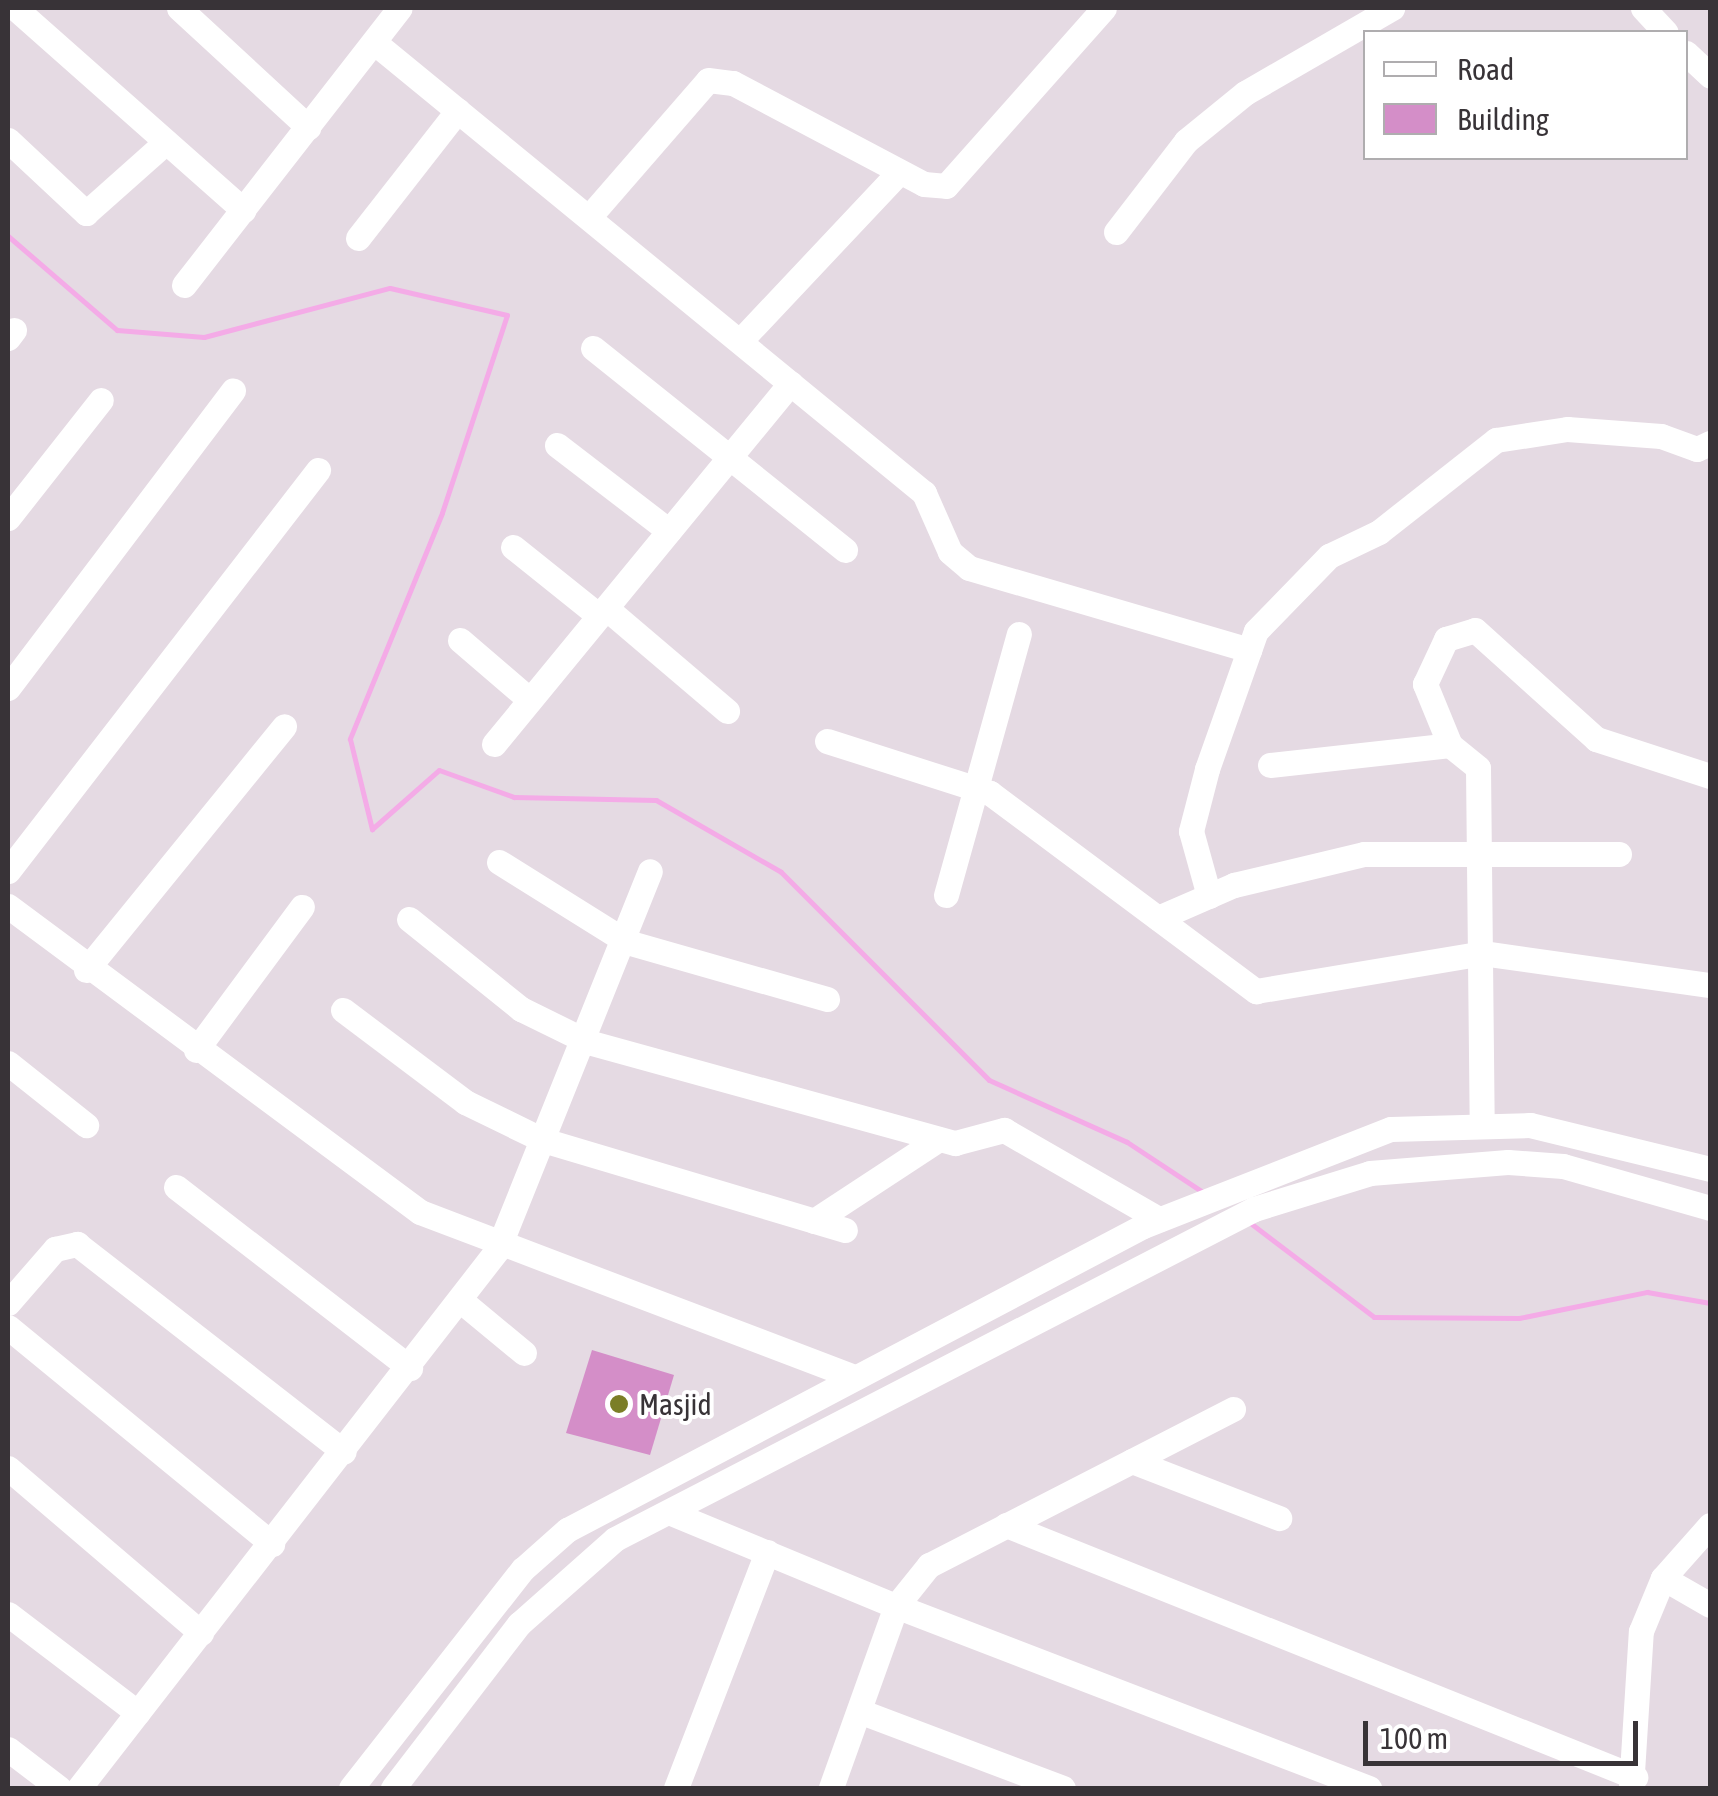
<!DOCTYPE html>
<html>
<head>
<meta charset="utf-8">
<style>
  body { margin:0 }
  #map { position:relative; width:1718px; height:1796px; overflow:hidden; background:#e5dae3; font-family:"Asap Condensed",sans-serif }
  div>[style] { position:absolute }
  .stream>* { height:5px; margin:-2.5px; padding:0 2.5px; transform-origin:2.5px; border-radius:2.5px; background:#f4abe7 }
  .building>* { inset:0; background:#d48ec8 }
  .minor>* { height:25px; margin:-12.5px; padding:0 12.5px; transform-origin:12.5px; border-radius:12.5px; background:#fff }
  .dots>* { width:28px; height:28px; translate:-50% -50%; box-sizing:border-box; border:5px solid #fff; border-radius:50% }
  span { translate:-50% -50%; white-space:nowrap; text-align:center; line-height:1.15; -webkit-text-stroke:8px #fff; paint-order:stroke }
  .poi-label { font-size:30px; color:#383337 }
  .left { translate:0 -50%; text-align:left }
  .frame { position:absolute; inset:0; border:10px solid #383337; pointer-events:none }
  .legend { position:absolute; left:1363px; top:30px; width:325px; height:130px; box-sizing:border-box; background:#fff; border:2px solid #afadaf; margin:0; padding:12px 18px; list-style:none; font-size:30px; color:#383337 }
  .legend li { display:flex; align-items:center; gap:20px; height:50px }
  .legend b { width:50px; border:2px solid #afadaf }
  .scale { position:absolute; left:1363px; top:1721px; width:275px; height:45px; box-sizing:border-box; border:5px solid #383337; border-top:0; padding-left:12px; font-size:30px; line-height:35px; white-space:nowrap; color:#383337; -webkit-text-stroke:8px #fff; paint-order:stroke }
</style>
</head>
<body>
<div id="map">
  <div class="stream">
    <div style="left:8px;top:236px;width:144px;rotate:40.8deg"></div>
    <div style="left:117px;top:330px;width:87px;rotate:4.6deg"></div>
    <div style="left:204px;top:337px;width:192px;rotate:-14.8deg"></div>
    <div style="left:390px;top:288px;width:120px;rotate:13deg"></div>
    <div style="left:507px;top:315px;width:208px;rotate:108.2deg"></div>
    <div style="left:442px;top:513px;width:244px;rotate:112.2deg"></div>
    <div style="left:350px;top:739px;width:93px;rotate:76.3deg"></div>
    <div style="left:372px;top:829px;width:89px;rotate:-41.4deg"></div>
    <div style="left:439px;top:770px;width:80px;rotate:19.8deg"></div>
    <div style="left:514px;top:797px;width:142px;rotate:1.2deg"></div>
    <div style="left:656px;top:800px;width:144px;rotate:29.9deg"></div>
    <div style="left:781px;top:872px;width:294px;rotate:45deg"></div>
    <div style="left:989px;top:1080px;width:151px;rotate:24.2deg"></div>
    <div style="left:1127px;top:1142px;width:95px;rotate:33.4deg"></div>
    <div style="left:1249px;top:1222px;width:157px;rotate:37.2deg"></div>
    <div style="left:1374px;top:1317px;width:145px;rotate:0.4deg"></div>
    <div style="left:1519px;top:1318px;width:131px;rotate:-11.5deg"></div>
    <div style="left:1647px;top:1292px;width:64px;rotate:9.9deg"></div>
  </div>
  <div class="building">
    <div style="clip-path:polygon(592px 1350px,674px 1375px,650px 1455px,566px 1433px)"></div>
  </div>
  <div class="minor">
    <div style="left:15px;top:8px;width:305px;rotate:41.5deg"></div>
    <div style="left:179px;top:8px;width:176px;rotate:42.7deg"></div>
    <div style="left:1643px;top:8px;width:33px;rotate:47deg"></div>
    <div style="left:375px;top:43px;width:710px;rotate:39.34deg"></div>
    <div style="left:924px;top:493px;width:64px;rotate:66.2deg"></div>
    <div style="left:950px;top:552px;width:25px;rotate:40deg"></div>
    <div style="left:969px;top:568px;width:292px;rotate:16.3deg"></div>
    <div style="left:1686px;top:53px;width:33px;rotate:43deg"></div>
    <div style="left:8px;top:140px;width:107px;rotate:43.1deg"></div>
    <div style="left:86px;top:213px;width:107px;rotate:-41.6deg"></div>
    <div style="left:589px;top:217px;width:181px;rotate:-49deg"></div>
    <div style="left:708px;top:80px;width:25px;rotate:7deg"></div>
    <div style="left:733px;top:83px;width:216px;rotate:27.9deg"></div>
    <div style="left:924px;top:184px;width:22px;rotate:5deg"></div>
    <div style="left:946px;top:186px;width:238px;rotate:-48.4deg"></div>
    <div style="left:1116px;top:232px;width:115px;rotate:-52.4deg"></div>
    <div style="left:1186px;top:141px;width:76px;rotate:-39.1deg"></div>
    <div style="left:1245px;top:93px;width:170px;rotate:-30deg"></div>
    <div style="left:358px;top:238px;width:162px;rotate:-52deg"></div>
    <div style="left:184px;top:285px;width:351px;rotate:-52.1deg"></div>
    <div style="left:8px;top:338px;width:10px;rotate:-53deg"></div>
    <div style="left:740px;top:341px;width:232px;rotate:-46.7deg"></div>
    <div style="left:593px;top:348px;width:323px;rotate:38.7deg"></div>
    <div style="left:557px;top:445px;width:141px;rotate:37.5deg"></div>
    <div style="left:8px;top:518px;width:150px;rotate:-51.8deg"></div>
    <div style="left:513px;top:547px;width:110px;rotate:38.7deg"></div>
    <div style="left:606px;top:608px;width:159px;rotate:40.4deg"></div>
    <div style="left:460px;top:640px;width:92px;rotate:40.6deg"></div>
    <div style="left:8px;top:688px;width:373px;rotate:-52.9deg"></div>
    <div style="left:827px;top:741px;width:171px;rotate:17.7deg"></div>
    <div style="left:990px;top:793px;width:332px;rotate:36.7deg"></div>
    <div style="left:1256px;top:991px;width:229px;rotate:-9.5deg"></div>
    <div style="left:1482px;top:953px;width:230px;rotate:8deg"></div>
    <div style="left:494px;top:744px;width:467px;rotate:-50.6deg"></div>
    <div style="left:1450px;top:745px;width:66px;rotate:-112.3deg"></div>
    <div style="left:1425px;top:684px;width:50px;rotate:-65deg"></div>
    <div style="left:1446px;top:639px;width:30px;rotate:-17deg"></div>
    <div style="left:1475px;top:630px;width:163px;rotate:42deg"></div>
    <div style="left:1596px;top:739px;width:120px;rotate:18deg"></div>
    <div style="left:1270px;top:765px;width:181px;rotate:-6.3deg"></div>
    <div style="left:1450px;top:745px;width:36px;rotate:39deg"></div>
    <div style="left:1478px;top:768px;width:355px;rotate:89.4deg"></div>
    <div style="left:499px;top:862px;width:151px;rotate:32deg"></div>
    <div style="left:627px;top:942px;width:208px;rotate:15.9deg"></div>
    <div style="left:8px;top:871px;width:507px;rotate:-52.29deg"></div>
    <div style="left:946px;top:895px;width:271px;rotate:-74.4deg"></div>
    <div style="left:1209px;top:896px;width:67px;rotate:-105.5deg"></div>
    <div style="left:1191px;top:831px;width:64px;rotate:-75.5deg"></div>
    <div style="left:1207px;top:769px;width:146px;rotate:-70.5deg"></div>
    <div style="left:1256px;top:631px;width:105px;rotate:-45.8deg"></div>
    <div style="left:1329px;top:556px;width:55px;rotate:-25.6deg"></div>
    <div style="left:1379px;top:532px;width:149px;rotate:-38.2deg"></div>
    <div style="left:1496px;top:440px;width:72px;rotate:-8.8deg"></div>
    <div style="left:1567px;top:429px;width:94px;rotate:4.3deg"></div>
    <div style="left:1661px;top:436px;width:38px;rotate:20deg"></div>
    <div style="left:1697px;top:449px;width:14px;rotate:-25deg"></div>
    <div style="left:8px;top:906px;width:513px;rotate:36.6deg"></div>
    <div style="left:420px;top:1212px;width:465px;rotate:20.8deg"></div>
    <div style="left:1158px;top:918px;width:83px;rotate:-23.5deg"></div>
    <div style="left:1234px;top:885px;width:134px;rotate:-13.4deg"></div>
    <div style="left:1364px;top:854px;width:255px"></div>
    <div style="left:409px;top:919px;width:144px;rotate:38.8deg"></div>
    <div style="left:521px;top:1009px;width:75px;rotate:26.2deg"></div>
    <div style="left:588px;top:1042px;width:381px;rotate:15.4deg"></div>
    <div style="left:955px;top:1143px;width:51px;rotate:-14.9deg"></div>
    <div style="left:1004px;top:1130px;width:179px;rotate:29.9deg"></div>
    <div style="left:86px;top:970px;width:314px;rotate:-50.9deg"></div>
    <div style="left:343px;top:1010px;width:153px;rotate:37deg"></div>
    <div style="left:465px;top:1102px;width:87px;rotate:26deg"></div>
    <div style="left:543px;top:1140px;width:315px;rotate:16.6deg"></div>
    <div style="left:196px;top:1050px;width:178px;rotate:-53.5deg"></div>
    <div style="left:8px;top:1063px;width:100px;rotate:38.5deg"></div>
    <div style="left:176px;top:1187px;width:296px;rotate:37.7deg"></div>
    <div style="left:814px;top:1221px;width:149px;rotate:-33.3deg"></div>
    <div style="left:460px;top:1300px;width:83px;rotate:39.6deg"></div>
    <div style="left:8px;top:1303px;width:72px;rotate:-49deg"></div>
    <div style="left:55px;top:1249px;width:23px;rotate:-13deg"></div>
    <div style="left:77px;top:1244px;width:338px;rotate:37.9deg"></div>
    <div style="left:8px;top:1327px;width:342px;rotate:39.4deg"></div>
    <div style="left:1233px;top:1409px;width:342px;rotate:152.8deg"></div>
    <div style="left:929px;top:1565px;width:53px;rotate:128.8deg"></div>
    <div style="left:896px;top:1606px;width:507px;rotate:21.05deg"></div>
    <div style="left:1132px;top:1461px;width:158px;rotate:21.2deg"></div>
    <div style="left:8px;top:1468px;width:254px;rotate:40.5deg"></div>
    <div style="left:671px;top:1513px;width:243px;rotate:22.5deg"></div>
    <div style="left:896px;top:1606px;width:193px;rotate:109.7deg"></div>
    <div style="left:1006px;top:1525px;width:678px;rotate:21.83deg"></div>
    <div style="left:1663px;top:1578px;width:54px;rotate:29.9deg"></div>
    <div style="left:8px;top:1614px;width:163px;rotate:37.3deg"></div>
    <div style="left:859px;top:1711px;width:218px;rotate:20.7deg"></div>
    <div style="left:8px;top:1749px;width:64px;rotate:37.4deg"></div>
    <div style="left:79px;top:1788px;width:683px;rotate:-52.14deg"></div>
    <div style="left:498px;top:1249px;width:407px;rotate:-68.1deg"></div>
    <div style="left:351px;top:1788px;width:278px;rotate:-51.9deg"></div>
    <div style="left:523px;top:1569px;width:59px;rotate:-41.6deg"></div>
    <div style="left:567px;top:1530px;width:651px;rotate:-27.82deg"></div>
    <div style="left:1143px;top:1226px;width:266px;rotate:-21.4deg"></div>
    <div style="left:1391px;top:1129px;width:139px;rotate:-1.6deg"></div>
    <div style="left:1530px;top:1125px;width:185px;rotate:13.7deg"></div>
    <div style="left:393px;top:1788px;width:207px;rotate:-52.5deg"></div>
    <div style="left:519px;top:1624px;width:128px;rotate:-41.5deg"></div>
    <div style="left:615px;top:1539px;width:719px;rotate:-27.31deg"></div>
    <div style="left:1254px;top:1209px;width:121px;rotate:-17.2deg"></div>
    <div style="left:1370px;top:1173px;width:138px;rotate:-4.6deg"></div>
    <div style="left:1508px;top:1162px;width:55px;rotate:4.2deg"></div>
    <div style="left:1563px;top:1166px;width:153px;rotate:15.9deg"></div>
    <div style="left:676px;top:1788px;width:253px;rotate:-68.9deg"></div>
    <div style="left:1631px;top:1788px;width:157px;rotate:-86.4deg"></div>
    <div style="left:1641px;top:1631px;width:57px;rotate:-67.5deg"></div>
    <div style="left:1663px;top:1578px;width:71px;rotate:-48.4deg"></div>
  </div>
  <div class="dots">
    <div style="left:619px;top:1404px;background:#7b7e27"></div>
  </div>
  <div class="poi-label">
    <span class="left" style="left:639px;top:1404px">Masjid</span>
  </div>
  <div class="frame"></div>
  <ul class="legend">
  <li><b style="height:12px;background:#fff"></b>Road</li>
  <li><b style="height:28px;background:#d48ec8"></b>Building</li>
  </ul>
  <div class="scale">100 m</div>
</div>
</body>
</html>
